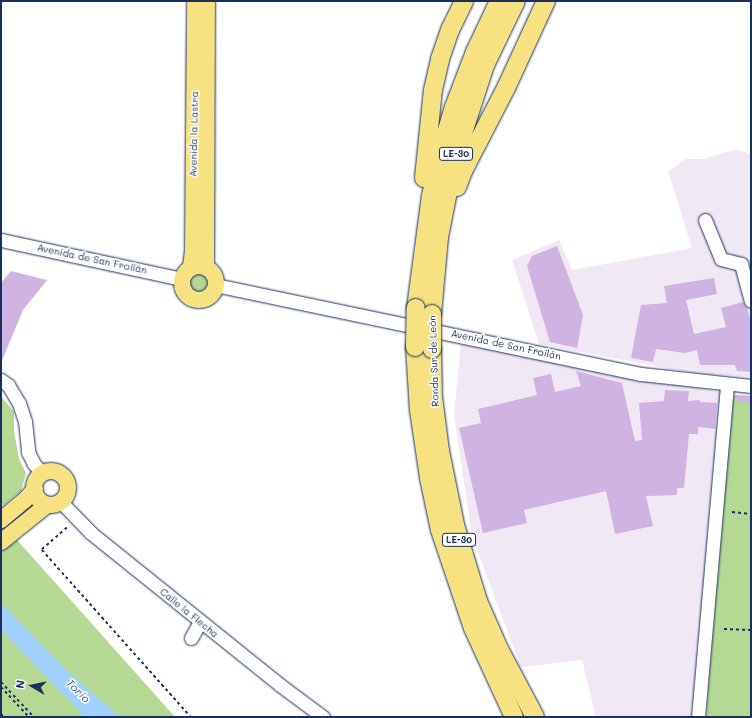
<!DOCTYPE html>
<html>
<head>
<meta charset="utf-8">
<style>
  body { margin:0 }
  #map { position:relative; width:752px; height:718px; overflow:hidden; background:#fff; font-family:Mali,sans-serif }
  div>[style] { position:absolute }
  .built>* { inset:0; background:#f1e8f6 }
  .green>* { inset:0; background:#b5d893 }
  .round { border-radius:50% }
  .water>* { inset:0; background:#a1d1fd }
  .building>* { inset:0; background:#cfb3e0 }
  .path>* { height:1.5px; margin-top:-0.75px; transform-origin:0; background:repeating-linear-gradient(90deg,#1b2f5e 0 3px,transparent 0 6px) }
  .roads { filter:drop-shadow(0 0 1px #1b2f5e) drop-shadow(0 0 1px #1b2f5e) }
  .minor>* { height:13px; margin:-6.5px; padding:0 6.5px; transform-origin:6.5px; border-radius:6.5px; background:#fff }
  .major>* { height:16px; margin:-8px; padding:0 8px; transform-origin:8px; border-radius:8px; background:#f7e281 }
  .major>.ring { margin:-8px; padding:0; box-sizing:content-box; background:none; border:16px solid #f7e281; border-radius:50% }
  .highway>* { height:18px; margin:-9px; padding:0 9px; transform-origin:9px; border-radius:9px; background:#f7e281 }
  .bridges { filter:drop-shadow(0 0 1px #1b2f5e) drop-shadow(0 0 1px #1b2f5e) }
  .highway-bridge>* { height:18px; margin:-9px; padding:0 9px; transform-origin:9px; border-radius:9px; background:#f7e281 }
  span { translate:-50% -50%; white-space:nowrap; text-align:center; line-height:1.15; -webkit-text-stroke:3px #fff; paint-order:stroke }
  .shield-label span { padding:1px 3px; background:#fff; border:1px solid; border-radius:3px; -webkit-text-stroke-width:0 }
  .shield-label { font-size:9px; color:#1b2f5e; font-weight:700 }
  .street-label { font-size:10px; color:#1b2f5e }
  .water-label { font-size:11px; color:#3c5886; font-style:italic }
  .frame { position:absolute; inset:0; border:2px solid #1b2f5e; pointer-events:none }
  .north { position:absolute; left:12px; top:666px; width:40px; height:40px; -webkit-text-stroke:3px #fff; paint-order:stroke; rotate:279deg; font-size:11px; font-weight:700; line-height:16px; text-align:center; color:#1b2f5e }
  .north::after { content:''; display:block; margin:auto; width:14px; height:18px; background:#1b2f5e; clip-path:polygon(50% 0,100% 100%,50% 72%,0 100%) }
</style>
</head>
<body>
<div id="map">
  <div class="built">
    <div style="clip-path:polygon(736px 149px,751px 154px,751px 377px,691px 373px,539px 344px,512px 260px,559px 240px,572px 270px,692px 248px,668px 171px,686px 159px,704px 159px)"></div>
    <div style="clip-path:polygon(461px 343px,726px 393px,697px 717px,596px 717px,582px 660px,521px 667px,472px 537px,454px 415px)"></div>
  </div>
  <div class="green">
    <div class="round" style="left:186px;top:270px;width:26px;height:26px"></div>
    <div style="clip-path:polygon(731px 395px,751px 396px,751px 717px,706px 717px)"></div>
    <div style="clip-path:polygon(1px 396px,14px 412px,14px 431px,19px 459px,26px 473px,21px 491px,1px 507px)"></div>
    <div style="clip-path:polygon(1px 521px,18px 541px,175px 717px,1px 717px)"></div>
  </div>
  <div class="water">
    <div style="clip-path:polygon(1px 603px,69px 672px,120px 717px,85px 717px,1px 630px)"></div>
  </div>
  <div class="building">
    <div style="clip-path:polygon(557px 246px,583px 315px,577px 348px,550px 342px,527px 266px,532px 256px)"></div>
    <div style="clip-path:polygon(11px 271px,47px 280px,23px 310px,1px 363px,1px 283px)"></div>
    <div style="clip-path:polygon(714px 278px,717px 294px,686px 300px,694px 334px,726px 327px,721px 308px,743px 302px,747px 308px,751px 322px,751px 372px,737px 371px,735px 365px,700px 365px,697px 350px,685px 353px,656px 349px,653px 362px,631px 358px,641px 305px,667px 303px,664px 286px)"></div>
    <div style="clip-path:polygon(576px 371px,622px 383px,635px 441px,642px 440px,639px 403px,664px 401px,665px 390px,689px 391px,688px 401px,700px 400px,700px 402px,717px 403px,715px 429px,698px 427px,698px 434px,689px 434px,684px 488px,677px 488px,677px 495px,646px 496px,653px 526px,615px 534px,606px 491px,524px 510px,527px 523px,483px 533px,459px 428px,481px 423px,478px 409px,537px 395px,533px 378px,551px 374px,555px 392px,581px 386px)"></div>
    <div style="clip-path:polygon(734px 395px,751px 396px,751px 403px,739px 402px,734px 397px)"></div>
  </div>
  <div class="path">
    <div style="left:732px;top:512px;width:19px;rotate:6deg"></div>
    <div style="left:67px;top:528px;width:33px;rotate:139deg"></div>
    <div style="left:42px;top:550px;width:224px;rotate:48.3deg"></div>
    <div style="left:724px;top:629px;width:27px;rotate:2deg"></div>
    <div style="left:1px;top:682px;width:48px;rotate:46.7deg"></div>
    <div style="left:1px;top:687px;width:41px;rotate:47deg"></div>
    <div style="left:1px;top:714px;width:4px;rotate:45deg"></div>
  </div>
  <div class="roads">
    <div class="minor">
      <div style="left:705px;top:220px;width:42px;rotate:67.7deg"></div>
      <div style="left:721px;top:259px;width:21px;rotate:14deg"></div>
      <div style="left:741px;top:264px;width:38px;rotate:75deg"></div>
      <div style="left:1px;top:240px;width:185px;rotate:12.2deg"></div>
      <div style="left:215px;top:285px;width:435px;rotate:11.8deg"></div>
      <div style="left:641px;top:374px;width:111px;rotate:6.2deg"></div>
      <div style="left:1px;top:380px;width:9px;rotate:36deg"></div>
      <div style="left:8px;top:385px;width:21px;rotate:59deg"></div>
      <div style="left:19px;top:403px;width:19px;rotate:72deg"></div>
      <div style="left:25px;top:421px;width:31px;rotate:84deg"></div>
      <div style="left:28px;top:452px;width:13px;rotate:63deg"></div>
      <div style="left:34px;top:464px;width:13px;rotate:48deg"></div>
      <div style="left:61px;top:502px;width:43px;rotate:45.9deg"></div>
      <div style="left:91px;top:533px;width:243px;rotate:38.8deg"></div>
      <div style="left:280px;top:685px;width:54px;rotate:36.7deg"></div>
      <div style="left:191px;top:638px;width:18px;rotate:-61deg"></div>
      <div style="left:698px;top:717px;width:334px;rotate:-85deg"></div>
    </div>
    <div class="major">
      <div class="ring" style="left:182px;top:266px;width:18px;height:18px"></div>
      <div style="left:191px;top:267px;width:17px;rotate:-83deg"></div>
      <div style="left:193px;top:250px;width:249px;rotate:-89.5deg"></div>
      <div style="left:206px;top:267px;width:266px;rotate:-89.8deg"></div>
      <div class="ring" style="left:34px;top:471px;width:18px;height:18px"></div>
      <div style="left:1px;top:520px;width:31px;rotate:-40deg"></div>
      <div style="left:25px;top:500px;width:15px;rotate:-48deg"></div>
      <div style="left:1px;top:542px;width:59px;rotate:-38.8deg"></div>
    </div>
    <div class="highway">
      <div style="left:424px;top:178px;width:88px;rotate:-84.2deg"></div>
      <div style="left:433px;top:90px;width:32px;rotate:-77deg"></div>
      <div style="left:440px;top:59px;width:31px;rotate:-71deg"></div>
      <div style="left:450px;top:30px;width:32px;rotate:-64deg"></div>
      <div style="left:457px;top:187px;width:17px;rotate:-69deg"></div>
      <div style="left:463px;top:171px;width:93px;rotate:-62.6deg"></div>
      <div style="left:506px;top:88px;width:96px;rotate:-65.3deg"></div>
      <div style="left:416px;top:308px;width:113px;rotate:-82.4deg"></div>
      <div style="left:431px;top:196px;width:47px;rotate:-77.7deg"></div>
      <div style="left:441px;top:150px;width:45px;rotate:-73.2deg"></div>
      <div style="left:454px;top:107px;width:59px;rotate:-69.1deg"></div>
      <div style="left:475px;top:52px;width:56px;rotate:-64.8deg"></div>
      <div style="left:432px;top:314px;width:77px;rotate:-84.8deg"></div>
      <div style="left:439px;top:237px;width:77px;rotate:-78.8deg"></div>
      <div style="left:454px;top:161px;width:101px;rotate:-72.1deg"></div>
      <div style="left:485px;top:65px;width:71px;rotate:-64.2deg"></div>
      <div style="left:415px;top:347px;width:63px;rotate:86.4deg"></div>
      <div style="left:419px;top:410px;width:69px;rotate:81.6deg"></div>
      <div style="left:429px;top:478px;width:53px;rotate:78.1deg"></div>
      <div style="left:440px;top:530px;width:103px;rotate:71.4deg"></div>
      <div style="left:473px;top:628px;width:98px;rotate:65.3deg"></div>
      <div style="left:432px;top:349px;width:48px;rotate:88.8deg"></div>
      <div style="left:433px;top:397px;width:54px;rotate:82.6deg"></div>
      <div style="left:440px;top:451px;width:76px;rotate:78.5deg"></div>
      <div style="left:455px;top:525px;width:79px;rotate:73.2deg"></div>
      <div style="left:478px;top:601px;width:52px;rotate:66.4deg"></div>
      <div style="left:499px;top:649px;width:77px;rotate:62.1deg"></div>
    </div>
  </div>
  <div class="bridges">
    <div class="highway-bridge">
      <div style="left:415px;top:347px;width:39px;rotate:-89deg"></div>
      <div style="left:432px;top:349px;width:35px;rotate:-90deg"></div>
    </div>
  </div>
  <div class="shield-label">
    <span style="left:456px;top:154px">LE-30</span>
    <span style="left:459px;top:540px">LE-30</span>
  </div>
  <div class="street-label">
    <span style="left:194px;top:134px;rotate:-89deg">Avenida la Lastra</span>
    <span style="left:92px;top:259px;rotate:12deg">Avenida de San Froilán</span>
    <span style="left:506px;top:345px;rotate:12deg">Avenida de San Froilán</span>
    <span style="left:434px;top:361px;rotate:-92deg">Ronda Sur de León</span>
    <span style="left:189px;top:613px;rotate:39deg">Calle la Flecha</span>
  </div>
  <div class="water-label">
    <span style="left:78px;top:691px;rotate:45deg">Torío</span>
  </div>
  <div class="frame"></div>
  <div class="north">N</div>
</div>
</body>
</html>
